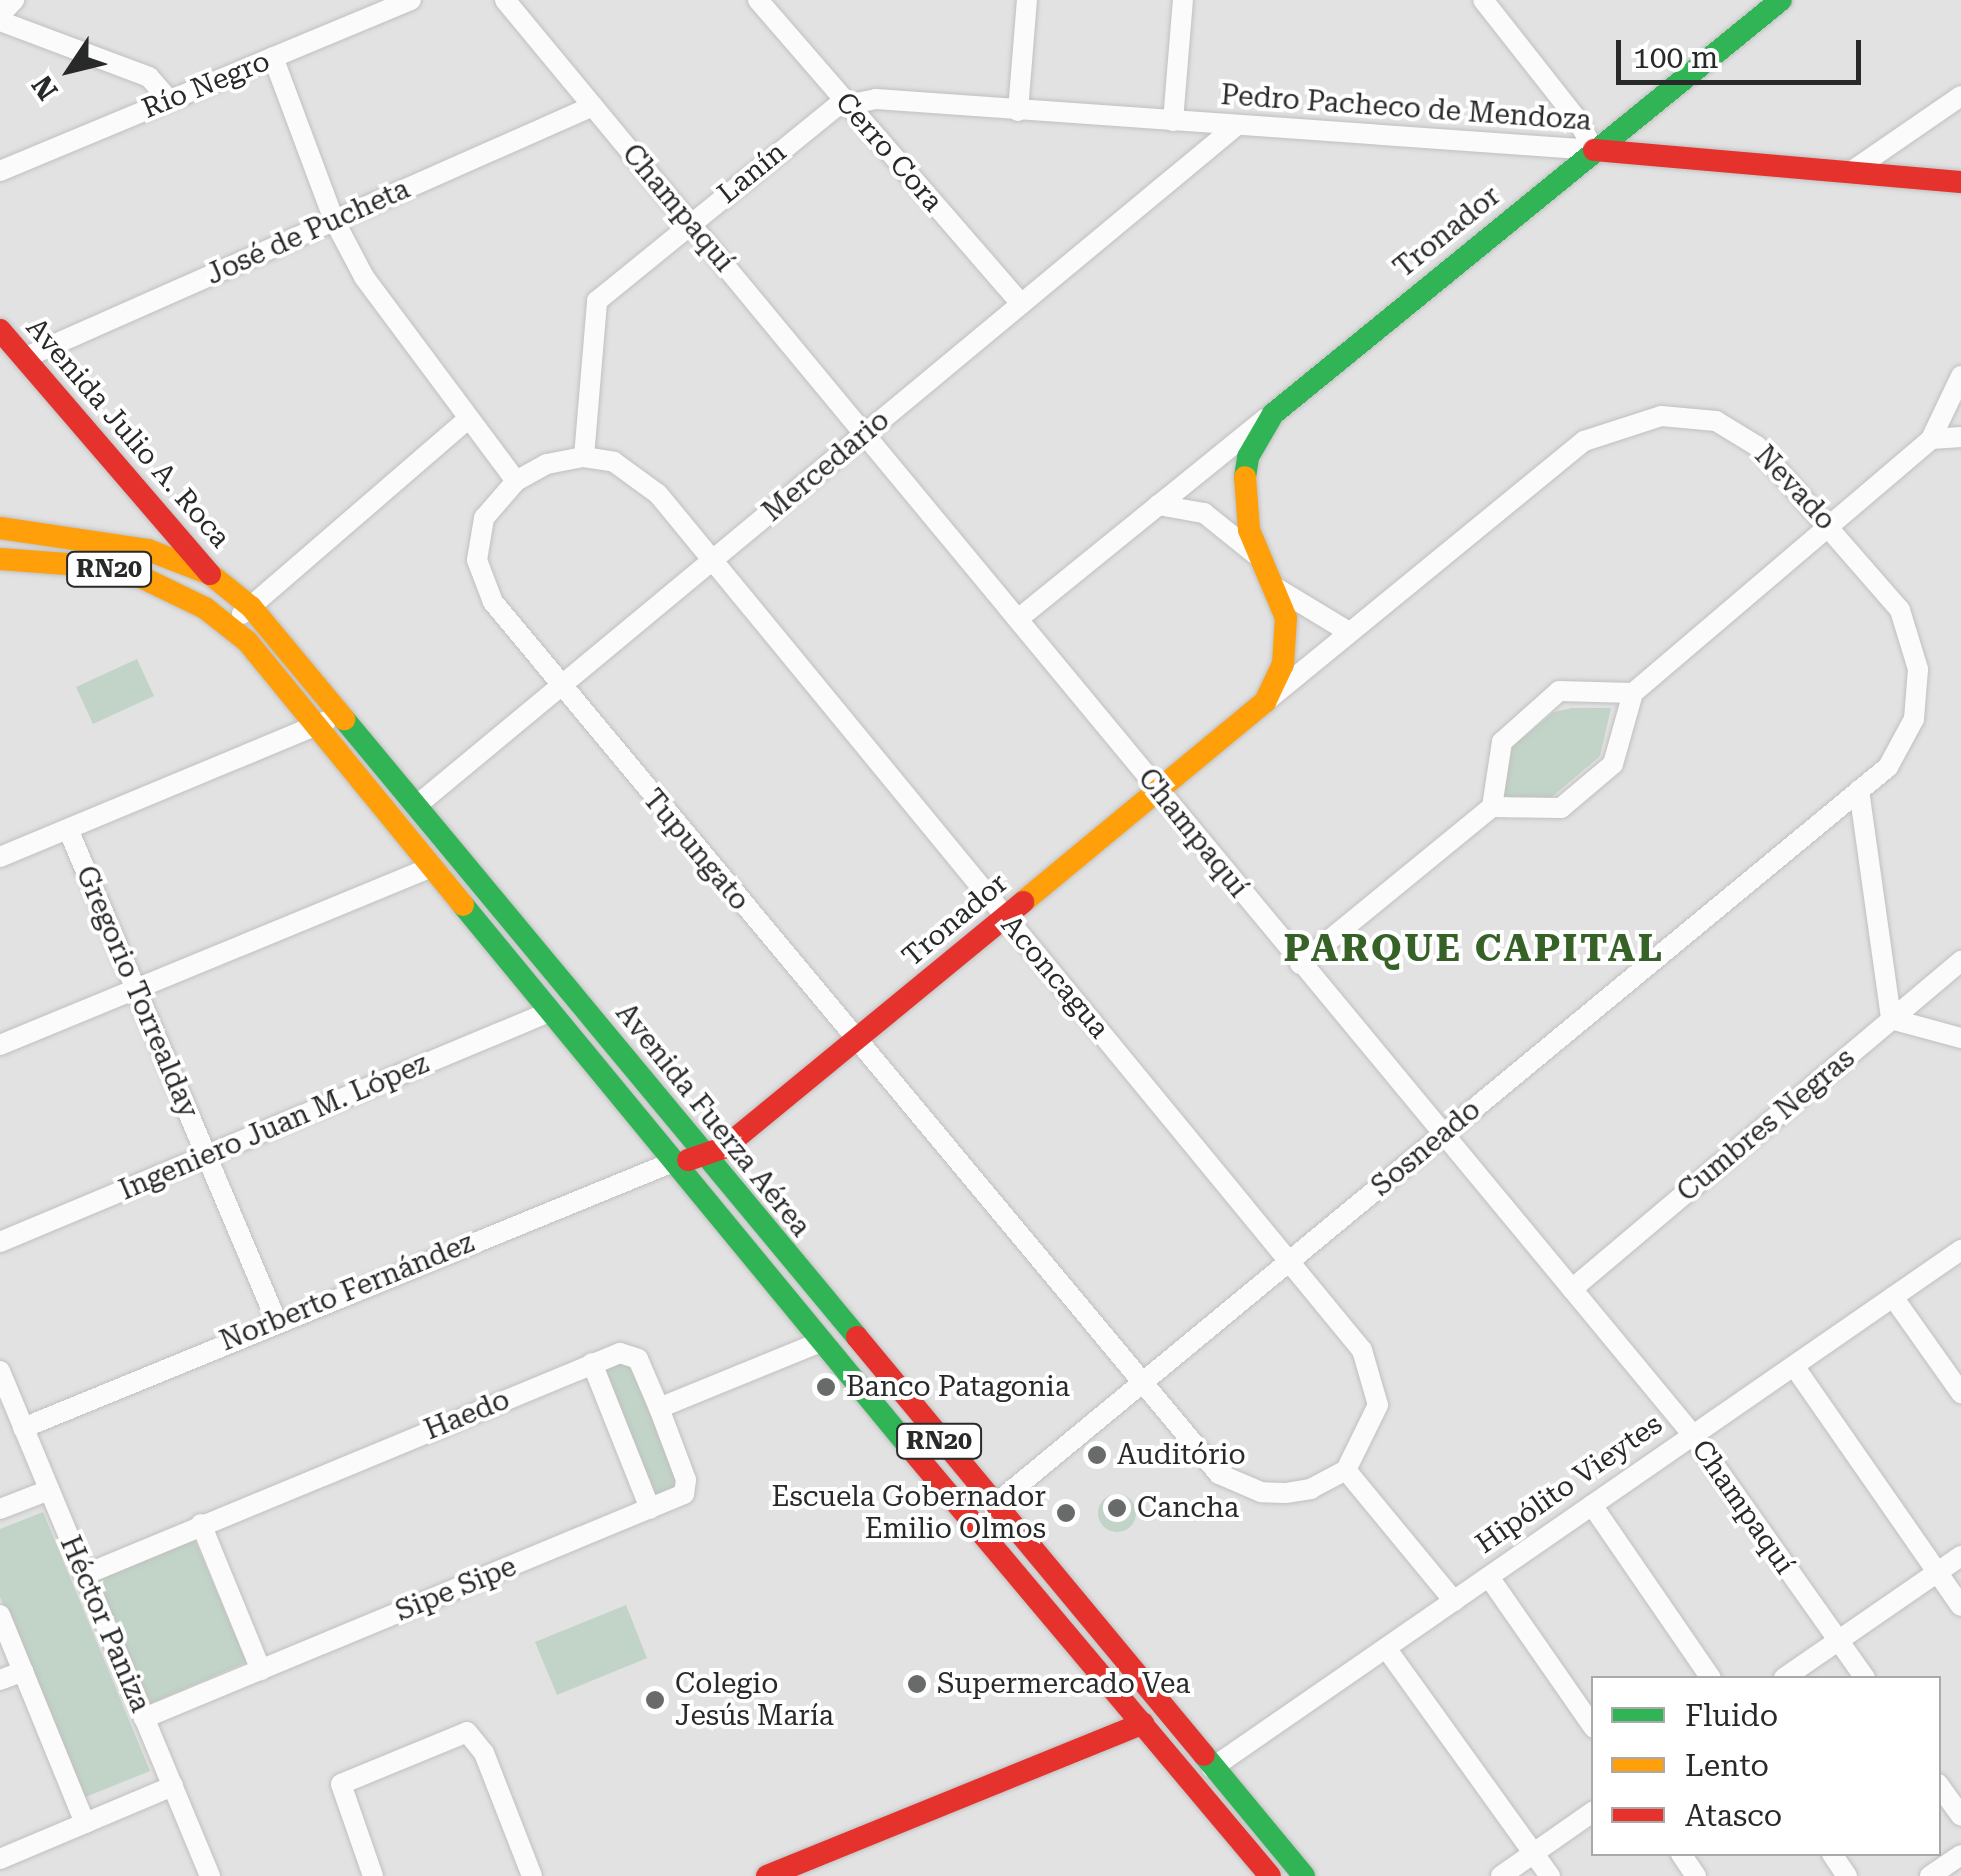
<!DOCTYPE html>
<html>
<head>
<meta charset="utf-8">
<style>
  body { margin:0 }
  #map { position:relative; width:1961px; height:1876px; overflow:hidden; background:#e2e2e2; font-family:"Roboto Serif",serif }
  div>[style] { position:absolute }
  .green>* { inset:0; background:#c2d3c7 }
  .round { border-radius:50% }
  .roads { filter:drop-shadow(0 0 2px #c0c0c0) drop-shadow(0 0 2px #c0c0c0) }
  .street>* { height:20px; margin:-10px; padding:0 10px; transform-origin:10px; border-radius:10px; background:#fbfbfb }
  .fast>* { height:22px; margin:-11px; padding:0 11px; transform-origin:11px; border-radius:11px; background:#30b455 }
  .slow>* { height:22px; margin:-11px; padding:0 11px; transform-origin:11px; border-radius:11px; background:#ff9f0a }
  .jam>* { height:22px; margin:-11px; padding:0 11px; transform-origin:11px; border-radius:11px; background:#e5322d }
  .dots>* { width:28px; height:28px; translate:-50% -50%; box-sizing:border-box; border:5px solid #fff; border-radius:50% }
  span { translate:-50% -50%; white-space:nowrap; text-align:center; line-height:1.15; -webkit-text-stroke:8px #fff; paint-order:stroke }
  .shield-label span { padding:2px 8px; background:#fff; border:2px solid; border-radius:8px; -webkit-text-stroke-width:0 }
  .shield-label { font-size:25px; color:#282929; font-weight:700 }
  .street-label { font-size:28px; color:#282929 }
  .poi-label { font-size:28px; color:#282929 }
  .left { translate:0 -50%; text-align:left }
  .right { translate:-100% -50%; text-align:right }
  .district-label { font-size:38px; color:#366228; font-weight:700; letter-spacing:2.5px }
  .legend { position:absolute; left:1591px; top:1676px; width:350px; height:180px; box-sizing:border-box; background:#fff; border:2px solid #a9a9a9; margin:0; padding:12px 18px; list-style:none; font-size:30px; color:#282929 }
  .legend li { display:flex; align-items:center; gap:20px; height:50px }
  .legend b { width:50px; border:2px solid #a9a9a9 }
  .north { position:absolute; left:20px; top:20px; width:100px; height:100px; -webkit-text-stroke:8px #fff; paint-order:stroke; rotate:235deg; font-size:28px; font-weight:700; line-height:40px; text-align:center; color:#282929 }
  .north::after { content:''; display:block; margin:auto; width:35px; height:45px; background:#282929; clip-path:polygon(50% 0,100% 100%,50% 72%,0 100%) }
  .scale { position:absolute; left:1616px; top:40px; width:245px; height:45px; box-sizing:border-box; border:5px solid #282929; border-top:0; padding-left:12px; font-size:30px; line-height:35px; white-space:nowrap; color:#282929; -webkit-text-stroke:8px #fff; paint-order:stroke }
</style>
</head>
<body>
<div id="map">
  <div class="green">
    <div style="clip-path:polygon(137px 659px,154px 696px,93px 724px,76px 687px)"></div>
    <div style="clip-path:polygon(1572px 708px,1611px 708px,1600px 756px,1546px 802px,1503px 796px,1512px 747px,1554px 712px)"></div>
    <div style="clip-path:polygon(618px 1361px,636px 1370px,681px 1478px,677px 1489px,652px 1503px,599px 1370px)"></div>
    <div class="round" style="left:1098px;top:1494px;width:38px;height:38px"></div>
    <div style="clip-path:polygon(43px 1512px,150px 1771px,83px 1798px,0 1597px,0 1529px)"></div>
    <div style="clip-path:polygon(193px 1536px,247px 1662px,150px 1704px,96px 1578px)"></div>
    <div style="clip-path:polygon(626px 1605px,647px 1658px,557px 1695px,535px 1642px)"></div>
  </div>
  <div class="roads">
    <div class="street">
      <div style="left:505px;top:0;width:1863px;rotate:50.38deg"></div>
      <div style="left:1693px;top:1435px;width:298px;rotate:54.7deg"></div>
      <div style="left:758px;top:0;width:402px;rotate:49.1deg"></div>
      <div style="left:0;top:15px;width:21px;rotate:-47deg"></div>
      <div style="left:0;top:21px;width:159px;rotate:20.6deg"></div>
      <div style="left:149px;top:77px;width:30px;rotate:49deg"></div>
      <div style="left:273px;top:57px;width:174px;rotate:69.5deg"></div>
      <div style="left:334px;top:220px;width:64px;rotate:62.2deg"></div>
      <div style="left:364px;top:277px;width:254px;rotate:53.3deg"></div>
      <div style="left:1018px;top:111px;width:111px;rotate:-85.4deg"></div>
      <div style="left:1173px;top:121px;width:121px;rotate:-85.3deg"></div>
      <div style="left:0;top:171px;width:445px;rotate:-22.6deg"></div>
      <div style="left:1849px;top:173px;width:136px;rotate:-34.5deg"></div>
      <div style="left:24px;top:358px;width:622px;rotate:-23.89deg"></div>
      <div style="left:1931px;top:439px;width:30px;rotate:-4deg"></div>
      <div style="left:584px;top:457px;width:30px;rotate:9deg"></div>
      <div style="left:614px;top:462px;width:54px;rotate:36deg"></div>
      <div style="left:658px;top:494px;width:1108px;rotate:50.57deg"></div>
      <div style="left:1362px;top:1350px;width:57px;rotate:73.8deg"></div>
      <div style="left:1378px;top:1405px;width:72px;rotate:116.2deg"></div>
      <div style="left:1346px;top:1470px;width:40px;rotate:152deg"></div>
      <div style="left:1311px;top:1489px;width:26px;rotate:171deg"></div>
      <div style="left:1285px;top:1493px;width:24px;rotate:-178deg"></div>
      <div style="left:1261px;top:1492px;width:46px;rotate:-156.8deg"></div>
      <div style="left:1219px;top:1474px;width:1135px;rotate:-129.78deg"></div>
      <div style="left:493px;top:602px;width:45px;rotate:-110.9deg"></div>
      <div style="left:477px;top:560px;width:43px;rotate:-80.5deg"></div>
      <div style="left:484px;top:518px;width:49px;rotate:-49.1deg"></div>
      <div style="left:516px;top:481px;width:35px;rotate:-29deg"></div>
      <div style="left:547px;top:464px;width:38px;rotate:-11deg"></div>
      <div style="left:584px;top:457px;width:157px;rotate:-85.2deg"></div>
      <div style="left:597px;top:301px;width:308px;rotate:-39.1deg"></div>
      <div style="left:836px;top:107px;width:41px;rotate:-11.3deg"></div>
      <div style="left:876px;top:99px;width:720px;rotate:4.06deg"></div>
      <div style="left:1594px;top:150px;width:37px;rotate:-119deg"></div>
      <div style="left:1576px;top:118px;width:150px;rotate:-128.2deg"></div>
      <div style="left:1158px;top:505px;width:47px;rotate:9.9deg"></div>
      <div style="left:1204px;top:513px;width:65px;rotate:38.8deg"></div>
      <div style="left:1273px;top:586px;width:89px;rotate:31.2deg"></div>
      <div style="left:242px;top:614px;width:298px;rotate:-40.8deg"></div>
      <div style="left:1018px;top:619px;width:318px;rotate:-39deg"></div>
      <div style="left:1859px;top:790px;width:231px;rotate:82deg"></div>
      <div style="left:1891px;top:1019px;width:73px;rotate:15.2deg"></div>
      <div style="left:416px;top:806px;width:1065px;rotate:-39.67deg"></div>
      <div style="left:1492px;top:807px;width:66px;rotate:-81.3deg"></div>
      <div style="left:1502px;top:742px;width:76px;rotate:-41.8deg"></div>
      <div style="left:1559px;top:691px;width:74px;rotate:1.5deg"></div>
      <div style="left:68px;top:829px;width:533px;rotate:67.04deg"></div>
      <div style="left:0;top:857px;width:353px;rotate:-22.6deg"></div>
      <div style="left:1300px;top:964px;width:248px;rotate:-39.3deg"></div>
      <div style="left:1492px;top:807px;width:69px;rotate:0.8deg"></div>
      <div style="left:1561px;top:808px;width:68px;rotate:-40.2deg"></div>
      <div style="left:1613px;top:764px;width:74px;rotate:-74.3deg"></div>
      <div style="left:1633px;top:693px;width:392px;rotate:-40.4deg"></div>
      <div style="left:1931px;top:439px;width:70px;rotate:-64.5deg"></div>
      <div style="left:0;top:1045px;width:465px;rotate:-22.4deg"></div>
      <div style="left:0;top:1242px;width:595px;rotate:-22.73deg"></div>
      <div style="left:1572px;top:1289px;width:509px;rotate:-40.14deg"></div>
      <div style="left:1893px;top:1297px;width:118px;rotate:54.7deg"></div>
      <div style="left:592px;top:1363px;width:157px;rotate:68.3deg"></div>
      <div style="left:1794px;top:1366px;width:292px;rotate:55.2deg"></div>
      <div style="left:0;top:1371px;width:547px;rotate:67.42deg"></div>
      <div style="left:659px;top:1408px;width:175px;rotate:-22.2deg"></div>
      <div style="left:23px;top:1428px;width:702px;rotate:-22.26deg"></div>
      <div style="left:1346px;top:1470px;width:170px;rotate:50.5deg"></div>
      <div style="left:1592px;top:1505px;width:210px;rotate:55.5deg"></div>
      <div style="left:993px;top:1506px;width:1161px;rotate:-39.55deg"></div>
      <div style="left:1888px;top:767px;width:55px;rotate:-61.6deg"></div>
      <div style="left:1914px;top:719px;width:50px;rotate:-85.4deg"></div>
      <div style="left:1918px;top:669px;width:62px;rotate:-107deg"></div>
      <div style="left:1900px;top:610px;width:218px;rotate:-131.1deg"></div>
      <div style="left:1757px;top:446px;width:48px;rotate:-148.6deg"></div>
      <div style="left:1716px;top:421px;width:55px;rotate:-174.8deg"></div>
      <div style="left:1661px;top:416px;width:81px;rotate:162deg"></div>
      <div style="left:1584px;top:441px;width:407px;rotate:140.7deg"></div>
      <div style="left:0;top:1509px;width:53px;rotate:-21.2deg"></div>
      <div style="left:201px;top:1524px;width:158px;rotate:67.7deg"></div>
      <div style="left:84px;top:1575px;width:580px;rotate:-22.5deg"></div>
      <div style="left:620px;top:1353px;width:19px;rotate:18deg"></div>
      <div style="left:638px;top:1359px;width:53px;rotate:66.8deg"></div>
      <div style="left:659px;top:1408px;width:77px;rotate:69.4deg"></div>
      <div style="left:686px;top:1480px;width:14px;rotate:98deg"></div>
      <div style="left:684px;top:1494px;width:585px;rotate:157.47deg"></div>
      <div style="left:1489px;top:1577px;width:184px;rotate:55.2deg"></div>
      <div style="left:0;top:1615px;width:225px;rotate:67.8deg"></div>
      <div style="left:1386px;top:1648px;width:281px;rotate:54.3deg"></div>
      <div style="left:1784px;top:1678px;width:215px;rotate:-34.6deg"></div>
      <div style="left:0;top:1680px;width:25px;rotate:-21deg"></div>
      <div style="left:1212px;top:1768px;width:911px;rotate:-34.67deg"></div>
      <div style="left:1938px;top:1784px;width:39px;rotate:54deg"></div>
      <div style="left:1681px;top:1854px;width:27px;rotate:56deg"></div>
      <div style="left:1832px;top:1854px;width:27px;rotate:56deg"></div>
      <div style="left:0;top:1859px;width:188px;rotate:-22.9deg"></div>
      <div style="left:373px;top:1876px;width:97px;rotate:-109.2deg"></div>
      <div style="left:341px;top:1784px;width:136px;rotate:-22.4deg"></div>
      <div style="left:467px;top:1732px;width:27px;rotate:51deg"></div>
      <div style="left:484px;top:1753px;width:132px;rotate:68.7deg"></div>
      <div style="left:1501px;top:1876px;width:113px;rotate:-35deg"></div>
      <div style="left:1930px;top:1876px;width:37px;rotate:-34deg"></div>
    </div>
    <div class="fast">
      <div style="left:1245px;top:477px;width:20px;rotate:-81deg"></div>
      <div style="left:1248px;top:457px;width:50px;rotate:-59.8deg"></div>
      <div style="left:1273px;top:414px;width:655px;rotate:-39.18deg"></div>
      <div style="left:344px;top:719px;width:803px;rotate:50.3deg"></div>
      <div style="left:463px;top:905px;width:703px;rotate:50.54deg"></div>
      <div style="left:1204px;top:1755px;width:157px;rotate:50.4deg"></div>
    </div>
    <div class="slow">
      <div style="left:0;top:528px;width:150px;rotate:8.5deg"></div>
      <div style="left:148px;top:550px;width:66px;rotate:21.2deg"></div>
      <div style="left:210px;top:574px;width:53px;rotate:38.8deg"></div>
      <div style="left:251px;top:607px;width:146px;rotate:50.3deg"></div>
      <div style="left:0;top:559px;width:94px;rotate:4.3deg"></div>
      <div style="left:94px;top:566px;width:50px;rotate:13.8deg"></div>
      <div style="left:143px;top:578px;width:69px;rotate:25.8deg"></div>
      <div style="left:205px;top:608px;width:53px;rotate:38.2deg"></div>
      <div style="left:247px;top:641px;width:341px;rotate:50.7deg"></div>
      <div style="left:1023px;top:902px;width:314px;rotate:-39.6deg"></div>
      <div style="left:1265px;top:702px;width:42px;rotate:-64.7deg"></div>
      <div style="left:1283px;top:664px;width:46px;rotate:-86.3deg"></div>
      <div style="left:1286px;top:618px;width:95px;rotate:-112.8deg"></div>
      <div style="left:1249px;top:530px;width:53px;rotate:-94.3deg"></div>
    </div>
    <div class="jam">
      <div style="left:1594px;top:150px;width:368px;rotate:5deg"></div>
      <div style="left:0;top:330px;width:322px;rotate:49.3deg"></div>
      <div style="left:688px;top:1160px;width:39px;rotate:-19deg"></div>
      <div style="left:725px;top:1147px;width:386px;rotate:-39.4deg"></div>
      <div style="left:857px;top:1337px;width:543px;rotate:50.3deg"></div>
      <div style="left:910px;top:1448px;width:559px;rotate:49.93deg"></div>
      <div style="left:767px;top:1876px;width:406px;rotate:-22.1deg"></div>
    </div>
  </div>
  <div class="dots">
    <div style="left:826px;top:1387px;background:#696a6a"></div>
    <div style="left:1097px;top:1455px;background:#696a6a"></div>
    <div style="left:1117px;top:1508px;background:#696a6a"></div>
    <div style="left:1066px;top:1513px;background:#696a6a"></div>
    <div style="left:917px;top:1684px;background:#696a6a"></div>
    <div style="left:655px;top:1700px;background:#696a6a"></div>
  </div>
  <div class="shield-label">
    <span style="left:109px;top:569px">RN20</span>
    <span style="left:939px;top:1441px">RN20</span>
  </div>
  <div class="street-label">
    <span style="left:206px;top:85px;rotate:-22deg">Río Negro</span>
    <span style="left:1406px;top:108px;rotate:4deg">Pedro Pacheco de Mendoza</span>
    <span style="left:889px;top:152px;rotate:49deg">Cerro Cora</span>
    <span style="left:752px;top:173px;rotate:-39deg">Lanín</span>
    <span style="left:678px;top:208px;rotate:50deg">Champaquí</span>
    <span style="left:308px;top:232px;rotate:-24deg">José de Pucheta</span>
    <span style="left:1447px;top:232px;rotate:-39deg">Tronador</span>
    <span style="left:128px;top:433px;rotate:49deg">Avenida Julio A. Roca</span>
    <span style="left:826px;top:466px;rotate:-40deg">Mercedario</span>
    <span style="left:1795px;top:488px;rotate:47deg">Nevado</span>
    <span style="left:1193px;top:833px;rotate:51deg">Champaquí</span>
    <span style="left:696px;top:850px;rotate:50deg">Tupungato</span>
    <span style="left:955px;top:920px;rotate:-40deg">Tronador</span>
    <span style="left:1055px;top:977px;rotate:50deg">Aconcagua</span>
    <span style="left:137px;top:992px;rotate:67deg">Gregorio Torrealday</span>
    <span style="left:713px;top:1120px;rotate:51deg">Avenida Fuerza Aérea</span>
    <span style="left:1766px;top:1125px;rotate:-40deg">Cumbres Negras</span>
    <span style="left:274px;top:1127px;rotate:-23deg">Ingeniero Juan M. López</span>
    <span style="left:1426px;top:1148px;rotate:-40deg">Sosneado</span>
    <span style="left:347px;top:1292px;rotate:-22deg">Norberto Fernández</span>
    <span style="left:467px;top:1415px;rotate:-22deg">Haedo</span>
    <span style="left:1569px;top:1484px;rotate:-35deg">Hipólito Vieytes</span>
    <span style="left:1743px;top:1507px;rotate:55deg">Champaquí</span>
    <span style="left:456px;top:1589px;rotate:-22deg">Sipe Sipe</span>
    <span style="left:105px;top:1624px;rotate:67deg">Héctor Paniza</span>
  </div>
  <div class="poi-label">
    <span class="left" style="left:846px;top:1387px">Banco Patagonia</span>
    <span class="left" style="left:1117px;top:1455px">Auditório</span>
    <span class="right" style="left:1046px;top:1513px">Escuela Gobernador<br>Emilio Olmos</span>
    <span class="left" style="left:1137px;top:1508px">Cancha</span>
    <span class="left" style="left:675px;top:1700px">Colegio<br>Jesús María</span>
    <span class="left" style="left:937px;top:1684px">Supermercado Vea</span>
  </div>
  <div class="district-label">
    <span style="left:1474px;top:949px">PARQUE CAPITAL</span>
  </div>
  <ul class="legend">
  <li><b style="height:12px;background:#30b455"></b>Fluido</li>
  <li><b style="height:12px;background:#ff9f0a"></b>Lento</li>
  <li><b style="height:12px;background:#e5322d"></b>Atasco</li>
  </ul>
  <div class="north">N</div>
  <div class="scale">100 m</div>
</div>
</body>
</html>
